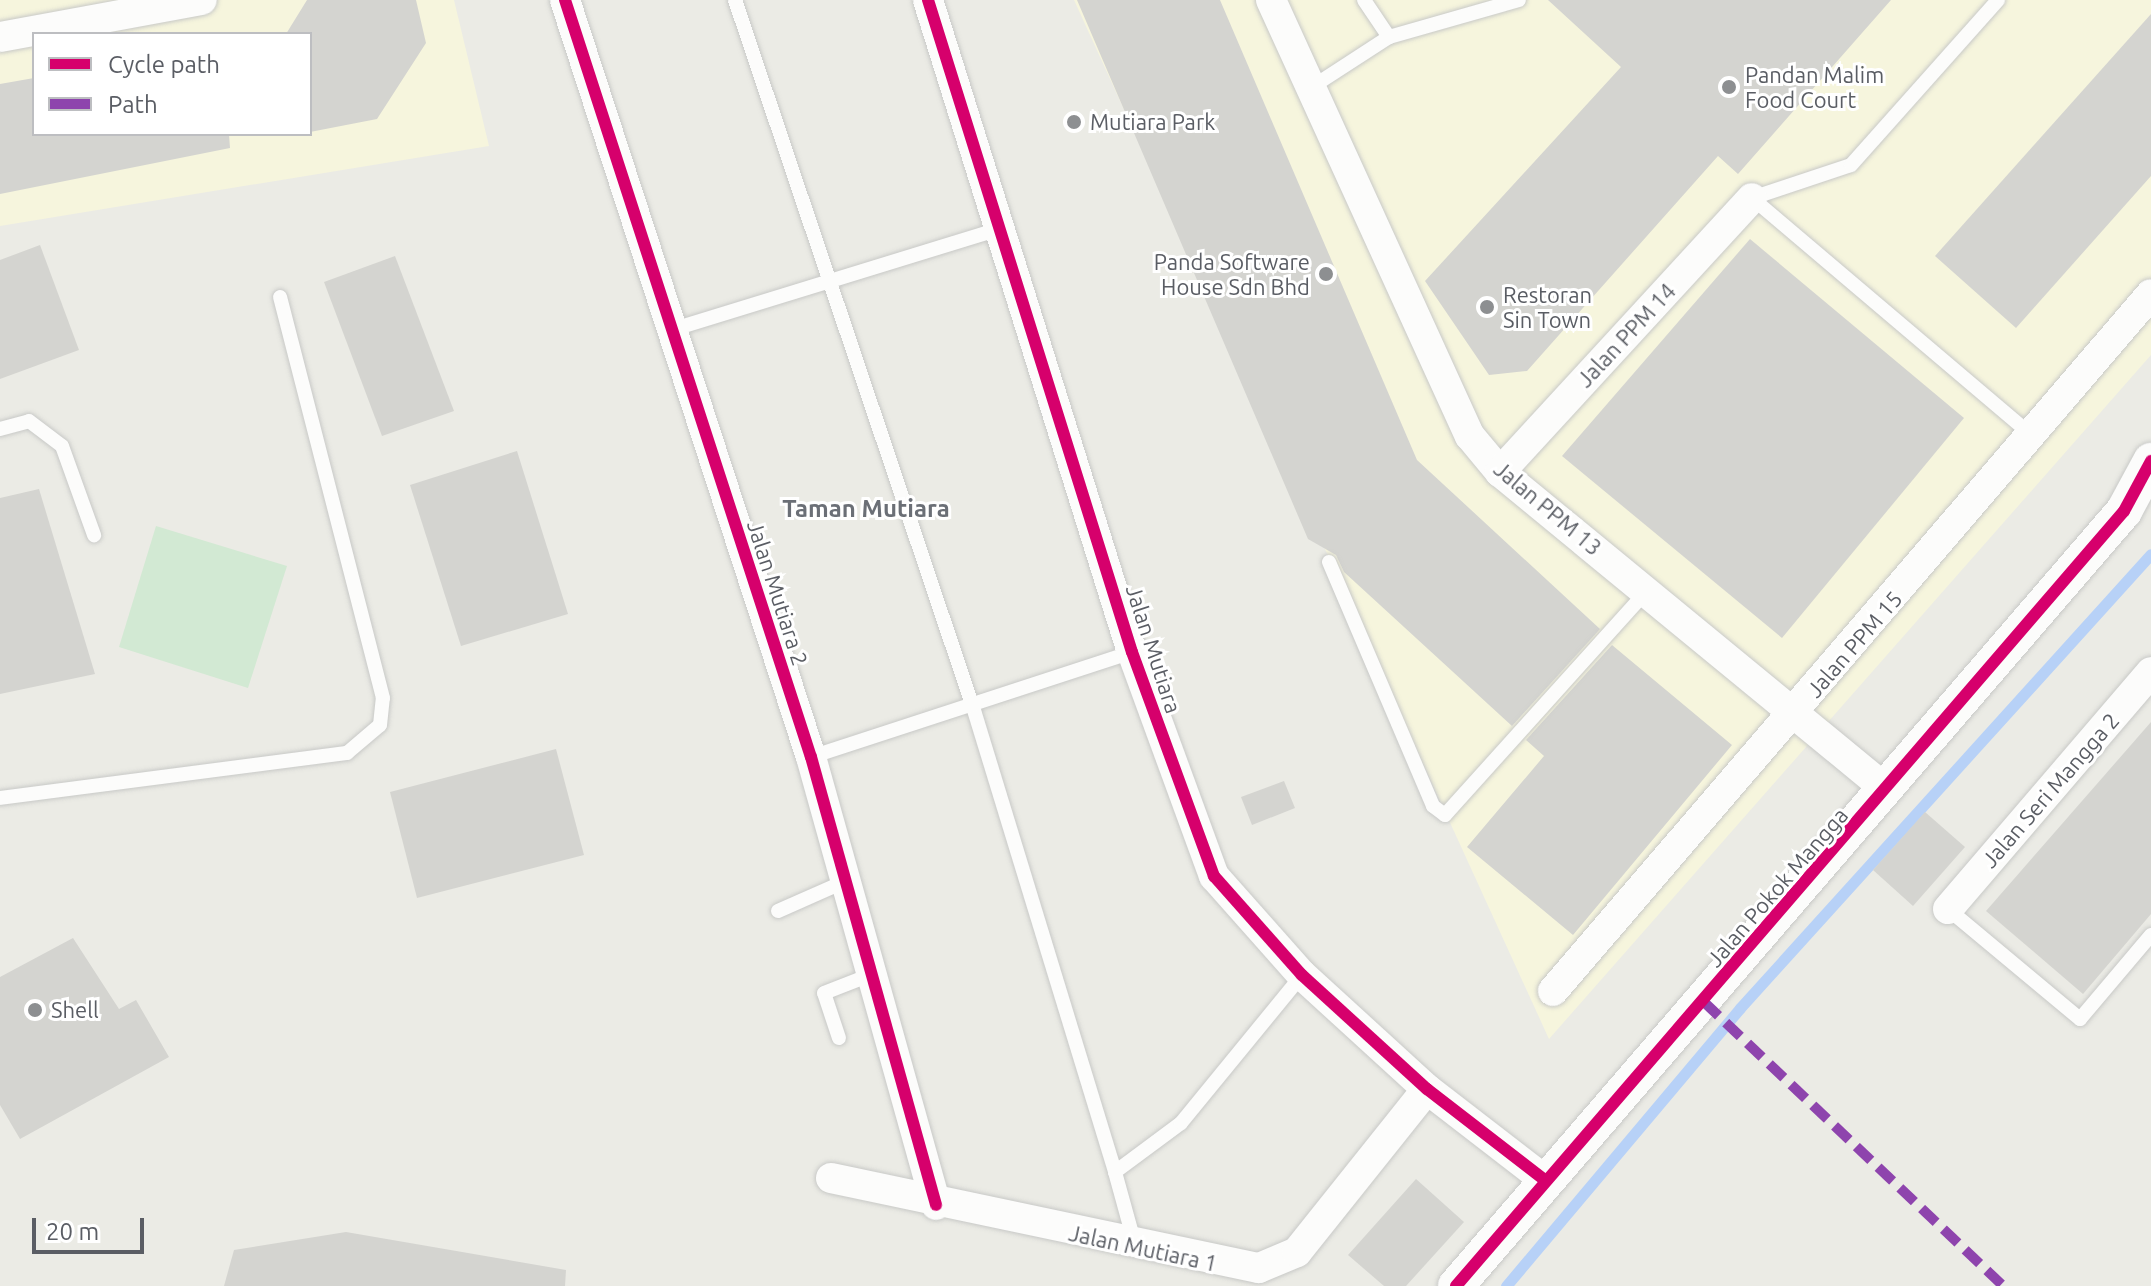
<!DOCTYPE html>
<html>
<head>
<meta charset="utf-8">
<style>
  body { margin:0 }
  #map { position:relative; width:2151px; height:1286px; overflow:hidden; background:#ebebe5; font-family:Ubuntu,sans-serif }
  div>[style] { position:absolute }
  .commercial>* { inset:0; background:#f6f5dd }
  .green>* { inset:0; background:#d2e9d3 }
  .stream>* { height:11px; margin:-5.5px; padding:0 5.5px; transform-origin:5.5px; border-radius:5.5px; background:#b7d1f7 }
  .building>* { inset:0; background:#d4d4d0 }
  .roads { filter:drop-shadow(0 0 2px #c8c9c7) drop-shadow(0 0 2px #c8c9c7) }
  .service>* { height:14px; margin:-7px; padding:0 7px; transform-origin:7px; border-radius:7px; background:#fcfcfb }
  .minor>* { height:30px; margin:-15px; padding:0 15px; transform-origin:15px; border-radius:15px; background:#fcfcfb }
  .tertiary>* { height:36px; margin:-18px; padding:0 18px; transform-origin:18px; border-radius:18px; background:#fcfcfb }
  .quiet>* { height:10px; margin-top:-5px; transform-origin:0; background:repeating-linear-gradient(90deg,#8e44ad 0 20px,transparent 0 30px) }
  .cycleway>* { height:12px; margin:-6px; padding:0 6px; transform-origin:6px; border-radius:6px; background:#d6006c }
  .dots>* { width:22px; height:22px; translate:-50% -50%; box-sizing:border-box; border:4px solid #fff; border-radius:50% }
  span { translate:-50% -50%; white-space:nowrap; text-align:center; line-height:1.15; -webkit-text-stroke:6px #fff; paint-order:stroke }
  .poi-label { font-size:22px; color:#5a5d64 }
  .left { translate:0 -50%; text-align:left }
  .right { translate:-100% -50%; text-align:right }
  .street-label { font-size:22px; color:#5a5d64 }
  .neighbourhood-label { font-size:24px; color:#6b6f76; font-weight:700 }
  .legend { position:absolute; left:32px; top:32px; width:280px; height:104px; box-sizing:border-box; background:#fff; border:2px solid #bdbec1; margin:0; padding:10px 14px; list-style:none; font-size:24px; color:#5a5d64 }
  .legend li { display:flex; align-items:center; gap:16px; height:40px }
  .legend b { width:40px; border:2px solid #bdbec1 }
  .scale { position:absolute; left:32px; top:1218px; width:112px; height:36px; box-sizing:border-box; border:4px solid #5a5d64; border-top:0; padding-left:10px; font-size:24px; line-height:28px; white-space:nowrap; color:#5a5d64; -webkit-text-stroke:6px #fff; paint-order:stroke }
</style>
</head>
<body>
<div id="map">
  <div class="commercial">
    <div style="clip-path:polygon(evenodd,0 0,454px 0,489px 146px,0 226px,0 0,34px 34px,310px 34px,310px 134px,34px 134px,34px 34px)"></div>
    <div style="clip-path:polygon(1074px 0,2151px 0,2151px 355px,1549px 1039px)"></div>
  </div>
  <div class="green">
    <div style="clip-path:polygon(156px 526px,287px 566px,248px 688px,119px 647px)"></div>
  </div>
  <div class="stream">
    <div style="left:1506px;top:1286px;width:363px;rotate:-49.9deg"></div>
    <div style="left:1740px;top:1008px;width:612px;rotate:-47.85deg"></div>
  </div>
  <div class="building">
    <div style="clip-path:polygon(307px 0,416px 0,426px 43px,377px 119px,310px 132px,310px 34px,286px 34px)"></div>
    <div style="clip-path:polygon(1077px 0,1220px 0,1417px 460px,1600px 629px,1512px 726px,1344px 572px,1336px 555px,1308px 539px)"></div>
    <div style="clip-path:polygon(1548px 0,1891px 0,1738px 174px,1718px 156px,1527px 371px,1489px 375px,1425px 281px,1621px 67px)"></div>
    <div style="clip-path:polygon(2151px 14px,2151px 176px,2016px 328px,1935px 256px)"></div>
    <div style="clip-path:polygon(34px 78px,34px 134px,229px 134px,230px 148px,0 194px,0 84px)"></div>
    <div style="clip-path:polygon(1750px 239px,1964px 418px,1782px 638px,1562px 456px)"></div>
    <div style="clip-path:polygon(40px 245px,79px 350px,0 379px,0 260px)"></div>
    <div style="clip-path:polygon(395px 256px,454px 411px,382px 436px,324px 282px)"></div>
    <div style="clip-path:polygon(517px 451px,568px 614px,461px 646px,410px 485px)"></div>
    <div style="clip-path:polygon(39px 489px,95px 674px,0 694px,0 498px)"></div>
    <div style="clip-path:polygon(1612px 645px,1732px 745px,1573px 935px,1467px 847px,1544px 756px,1526px 740px)"></div>
    <div style="clip-path:polygon(2151px 722px,2151px 914px,2083px 994px,1986px 911px)"></div>
    <div style="clip-path:polygon(556px 749px,584px 855px,417px 898px,390px 792px)"></div>
    <div style="clip-path:polygon(1284px 781px,1295px 808px,1252px 825px,1241px 797px)"></div>
    <div style="clip-path:polygon(1925px 812px,1965px 847px,1913px 906px,1873px 870px)"></div>
    <div style="clip-path:polygon(73px 938px,119px 1009px,136px 1000px,169px 1057px,20px 1139px,0 1105px,0 977px)"></div>
    <div style="clip-path:polygon(1416px 1179px,1464px 1222px,1406px 1286px,1384px 1286px,1348px 1255px)"></div>
    <div style="clip-path:polygon(346px 1232px,566px 1270px,565px 1286px,224px 1286px,234px 1250px)"></div>
  </div>
  <div class="roads">
    <div class="service">
      <div style="left:735px;top:0;width:746px;rotate:71.4deg"></div>
      <div style="left:973px;top:707px;width:486px;rotate:73deg"></div>
      <div style="left:1115px;top:1172px;width:82px;rotate:-36.6deg"></div>
      <div style="left:1181px;top:1123px;width:191px;rotate:-50.7deg"></div>
      <div style="left:1364px;top:0;width:45px;rotate:56deg"></div>
      <div style="left:1389px;top:37px;width:135px;rotate:-15.9deg"></div>
      <div style="left:1312px;top:87px;width:92px;rotate:-33deg"></div>
      <div style="left:1752px;top:198px;width:368px;rotate:40.3deg"></div>
      <div style="left:1752px;top:198px;width:104px;rotate:-18.4deg"></div>
      <div style="left:1851px;top:165px;width:221px;rotate:-48.3deg"></div>
      <div style="left:671px;top:330px;width:344px;rotate:-17.1deg"></div>
      <div style="left:0;top:429px;width:30px;rotate:-15deg"></div>
      <div style="left:29px;top:421px;width:41px;rotate:37.1deg"></div>
      <div style="left:62px;top:446px;width:95px;rotate:70.2deg"></div>
      <div style="left:1329px;top:562px;width:265px;rotate:66.9deg"></div>
      <div style="left:1433px;top:806px;width:15px;rotate:37deg"></div>
      <div style="left:1445px;top:815px;width:302px;rotate:-48deg"></div>
      <div style="left:811px;top:757px;width:338px;rotate:-18.1deg"></div>
      <div style="left:0;top:798px;width:350px;rotate:-7.4deg"></div>
      <div style="left:347px;top:753px;width:43px;rotate:-40.3deg"></div>
      <div style="left:380px;top:725px;width:27px;rotate:-84deg"></div>
      <div style="left:383px;top:698px;width:414px;rotate:-104.4deg"></div>
      <div style="left:1948px;top:909px;width:172px;rotate:39.8deg"></div>
      <div style="left:2080px;top:1019px;width:110px;rotate:-49.8deg"></div>
      <div style="left:778px;top:911px;width:77px;rotate:-23.9deg"></div>
      <div style="left:839px;top:1038px;width:47px;rotate:-108.4deg"></div>
      <div style="left:824px;top:993px;width:55px;rotate:-21.4deg"></div>
      <div style="left:1115px;top:1172px;width:72px;rotate:74.6deg"></div>
    </div>
    <div class="minor">
      <div style="left:565px;top:0;width:796px;rotate:72deg"></div>
      <div style="left:811px;top:757px;width:465px;rotate:74.4deg"></div>
      <div style="left:928px;top:0;width:683px;rotate:72.63deg"></div>
      <div style="left:1132px;top:652px;width:239px;rotate:69.9deg"></div>
      <div style="left:1214px;top:876px;width:132px;rotate:48.4deg"></div>
      <div style="left:1302px;top:975px;width:169px;rotate:42.4deg"></div>
      <div style="left:1427px;top:1089px;width:150px;rotate:37.7deg"></div>
      <div style="left:1271px;top:0;width:479px;rotate:65.5deg"></div>
      <div style="left:1470px;top:436px;width:47px;rotate:50.2deg"></div>
      <div style="left:1500px;top:472px;width:501px;rotate:39.41deg"></div>
      <div style="left:0;top:37px;width:205px;rotate:-10.4deg"></div>
      <div style="left:1500px;top:472px;width:372px;rotate:-47.4deg"></div>
      <div style="left:1948px;top:909px;width:312px;rotate:-49.4deg"></div>
      <div style="left:1553px;top:991px;width:918px;rotate:-49.37deg"></div>
      <div style="left:831px;top:1178px;width:437px;rotate:11.9deg"></div>
      <div style="left:1259px;top:1268px;width:41px;rotate:-22.8deg"></div>
      <div style="left:1297px;top:1252px;width:208px;rotate:-51.4deg"></div>
    </div>
    <div class="tertiary">
      <div style="left:1456px;top:1286px;width:1023px;rotate:-49.24deg"></div>
      <div style="left:2124px;top:511px;width:57px;rotate:-61.6deg"></div>
    </div>
  </div>
  <div class="quiet">
    <div style="left:1704px;top:1002px;width:412px;rotate:43.5deg"></div>
  </div>
  <div class="cycleway">
    <div style="left:565px;top:0;width:796px;rotate:72deg"></div>
    <div style="left:811px;top:757px;width:465px;rotate:74.4deg"></div>
    <div style="left:928px;top:0;width:683px;rotate:72.63deg"></div>
    <div style="left:1132px;top:652px;width:239px;rotate:69.9deg"></div>
    <div style="left:1214px;top:876px;width:132px;rotate:48.4deg"></div>
    <div style="left:1302px;top:975px;width:169px;rotate:42.4deg"></div>
    <div style="left:1427px;top:1089px;width:150px;rotate:37.7deg"></div>
    <div style="left:1456px;top:1286px;width:1023px;rotate:-49.24deg"></div>
    <div style="left:2124px;top:511px;width:57px;rotate:-61.6deg"></div>
  </div>
  <div class="dots">
    <div style="left:1729px;top:87px;background:#8d8f91"></div>
    <div style="left:1074px;top:122px;background:#8d8f91"></div>
    <div style="left:1326px;top:274px;background:#8d8f91"></div>
    <div style="left:1487px;top:307px;background:#8d8f91"></div>
    <div style="left:35px;top:1010px;background:#8d8f91"></div>
  </div>
  <div class="poi-label">
    <span class="left" style="left:1745px;top:87px">Pandan Malim<br>Food Court</span>
    <span class="left" style="left:1090px;top:122px">Mutiara Park</span>
    <span class="right" style="left:1310px;top:274px">Panda Software<br>House Sdn Bhd</span>
    <span class="left" style="left:1503px;top:307px">Restoran<br>Sin Town</span>
    <span class="left" style="left:51px;top:1010px">Shell</span>
  </div>
  <div class="street-label">
    <span style="left:1626px;top:335px;rotate:-47deg">Jalan PPM 14</span>
    <span style="left:1548px;top:508px;rotate:40deg">Jalan PPM 13</span>
    <span style="left:778px;top:593px;rotate:72deg">Jalan Mutiara 2</span>
    <span style="left:1854px;top:644px;rotate:-49deg">Jalan PPM 15</span>
    <span style="left:1154px;top:649px;rotate:72deg">Jalan Mutiara</span>
    <span style="left:2050px;top:790px;rotate:-49deg">Jalan Seri Mangga 2</span>
    <span style="left:1777px;top:887px;rotate:-49deg">Jalan Pokok Mangga</span>
    <span style="left:1143px;top:1248px;rotate:12deg">Jalan Mutiara 1</span>
  </div>
  <div class="neighbourhood-label">
    <span style="left:866px;top:509px">Taman Mutiara</span>
  </div>
  <ul class="legend">
  <li><b style="height:10px;background:#d6006c"></b>Cycle path</li>
  <li><b style="height:10px;background:#8e44ad"></b>Path</li>
  </ul>
  <div class="scale">20 m</div>
</div>
</body>
</html>
